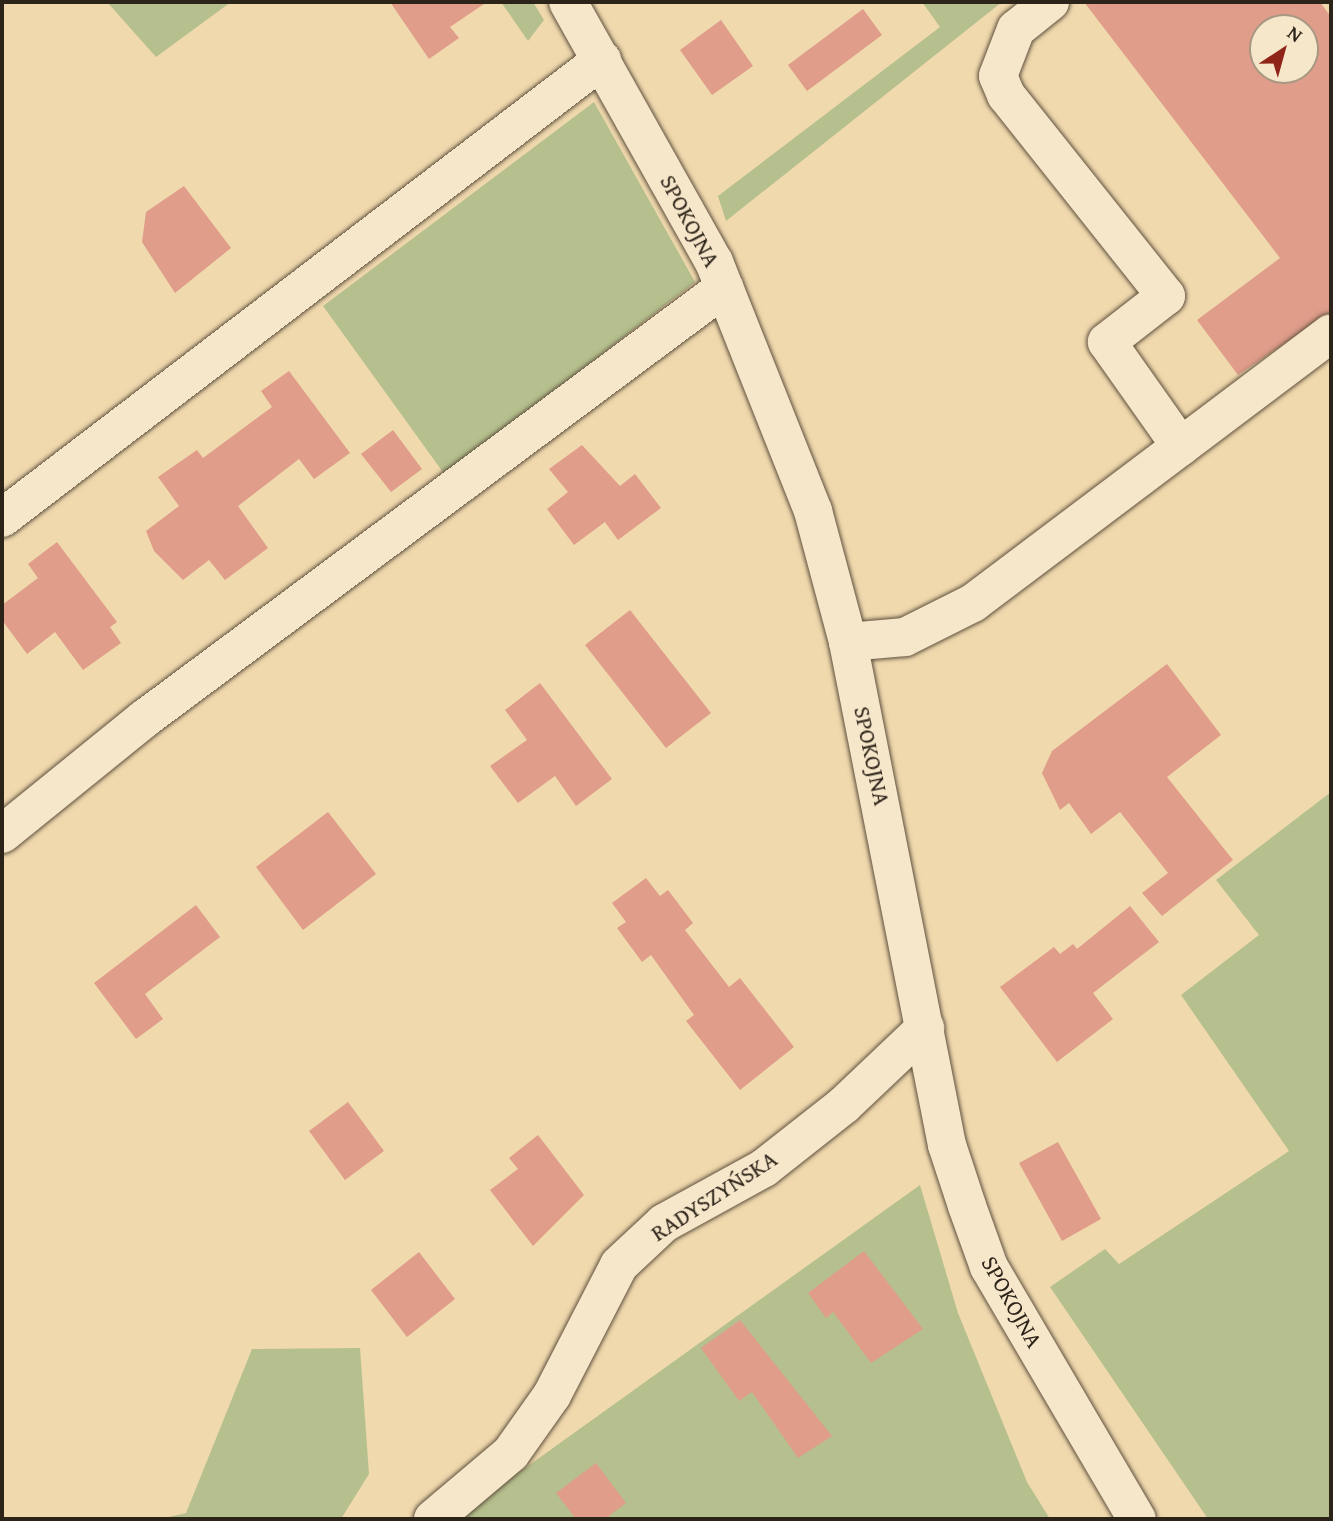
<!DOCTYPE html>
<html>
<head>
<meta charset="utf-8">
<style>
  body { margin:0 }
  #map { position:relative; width:1333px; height:1521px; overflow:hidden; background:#f1d9ae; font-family:"Gentium Book Plus",serif }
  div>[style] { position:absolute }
  .green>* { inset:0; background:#b6c08e }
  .building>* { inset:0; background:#df9d8a }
  .roads { filter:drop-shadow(0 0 2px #5e513e) drop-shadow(0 0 2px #5e513e) }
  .minor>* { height:38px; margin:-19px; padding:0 19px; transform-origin:19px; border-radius:19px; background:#f6e6ca }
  span { translate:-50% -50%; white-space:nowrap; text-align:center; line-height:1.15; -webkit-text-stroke:5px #f6e6ca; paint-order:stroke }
  .street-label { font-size:23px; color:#2d2419 }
  .frame { position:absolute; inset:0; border:4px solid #2d2419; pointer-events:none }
  .north { position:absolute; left:1249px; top:14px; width:70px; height:70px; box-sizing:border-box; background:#f6e6ca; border:2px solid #a69883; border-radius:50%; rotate:36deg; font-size:19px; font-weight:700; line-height:28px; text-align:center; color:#2d2419 }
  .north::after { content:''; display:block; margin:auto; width:24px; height:32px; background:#8f2418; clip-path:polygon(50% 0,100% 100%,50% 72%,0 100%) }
</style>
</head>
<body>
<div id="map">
  <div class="green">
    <div style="clip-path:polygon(107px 2px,231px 2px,156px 57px)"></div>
    <div style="clip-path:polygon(501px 2px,533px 2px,544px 20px,528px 41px)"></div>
    <div style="clip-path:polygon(922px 2px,1002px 2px,726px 221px,718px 196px,940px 27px)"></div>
    <div style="clip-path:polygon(594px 102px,695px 282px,445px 475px,323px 306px)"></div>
    <div style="clip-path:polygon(1331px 792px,1331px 1519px,1208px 1519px,1050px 1287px,1105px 1249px,1119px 1264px,1289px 1151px,1181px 995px,1259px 935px,1216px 880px)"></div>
    <div style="clip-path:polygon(920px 1185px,958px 1313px,1027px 1482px,1050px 1519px,454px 1519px)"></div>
    <div style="clip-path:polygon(360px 1348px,369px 1474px,341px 1519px,160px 1519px,186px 1513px,252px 1349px)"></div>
  </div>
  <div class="building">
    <div style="clip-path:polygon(390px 2px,487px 2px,450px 27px,459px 38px,429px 59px)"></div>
    <div style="clip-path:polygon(evenodd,1084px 2px,1320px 2px,1331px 17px,1331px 312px,1238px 375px,1197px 320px,1280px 258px,1084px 2px,1263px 28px,1305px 28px,1305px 70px,1263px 70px,1263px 28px)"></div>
    <div style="clip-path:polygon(863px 9px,882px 35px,807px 91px,788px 65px)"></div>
    <div style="clip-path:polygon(721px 20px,753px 66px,712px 95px,680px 50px)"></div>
    <div style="clip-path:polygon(184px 186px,231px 248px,175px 293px,142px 242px,146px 212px)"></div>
    <div style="clip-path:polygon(289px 371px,350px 453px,314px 479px,299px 459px,238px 506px,268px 548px,225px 580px,209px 560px,183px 580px,154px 551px,146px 531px,179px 506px,158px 477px,197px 450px,203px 458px,272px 407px,261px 391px)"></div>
    <div style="clip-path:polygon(393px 430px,422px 469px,391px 492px,361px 454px)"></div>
    <div style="clip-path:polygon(582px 445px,620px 486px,635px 474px,661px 508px,618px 540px,605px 522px,574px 545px,547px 509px,568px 492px,549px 469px)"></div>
    <div style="clip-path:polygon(57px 542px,117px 622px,110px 627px,121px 643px,83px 670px,55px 632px,27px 654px,2px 620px,2px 605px,38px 578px,28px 564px)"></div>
    <div style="clip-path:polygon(630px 610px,711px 713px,666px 748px,585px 645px)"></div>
    <div style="clip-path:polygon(1167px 664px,1221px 735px,1167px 777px,1233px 860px,1162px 916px,1142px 893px,1168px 873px,1120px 812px,1091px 834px,1069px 803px,1060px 810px,1042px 773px,1052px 751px)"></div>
    <div style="clip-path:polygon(540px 683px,612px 779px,576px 806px,555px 776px,518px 803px,490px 766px,527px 740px,505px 710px)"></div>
    <div style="clip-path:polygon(328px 812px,376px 874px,303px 930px,256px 867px)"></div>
    <div style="clip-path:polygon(646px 878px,660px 896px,668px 890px,693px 923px,685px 930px,729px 987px,740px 978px,794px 1047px,740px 1090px,686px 1021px,694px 1015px,651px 955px,642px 962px,617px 928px,626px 922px,612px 903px)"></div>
    <div style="clip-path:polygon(196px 905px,220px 937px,145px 994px,163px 1019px,136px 1039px,94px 983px)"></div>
    <div style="clip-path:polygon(1130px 906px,1159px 942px,1093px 993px,1113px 1019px,1057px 1062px,1000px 987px,1054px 947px,1060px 954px,1073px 944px,1077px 949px)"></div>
    <div style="clip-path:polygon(348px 1102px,384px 1151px,345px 1180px,309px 1131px)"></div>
    <div style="clip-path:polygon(538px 1135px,584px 1195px,533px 1246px,490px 1190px,518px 1169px,509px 1158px)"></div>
    <div style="clip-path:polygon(1058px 1142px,1101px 1219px,1062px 1241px,1019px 1163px)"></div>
    <div style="clip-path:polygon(864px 1251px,923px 1329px,871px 1363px,833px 1312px,826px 1318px,808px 1293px)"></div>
    <div style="clip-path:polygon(419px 1252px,455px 1299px,407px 1337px,371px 1290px)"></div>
    <div style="clip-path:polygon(740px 1320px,832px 1436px,798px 1458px,752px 1392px,739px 1401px,701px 1348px)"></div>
    <div style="clip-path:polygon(596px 1463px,626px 1503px,605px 1519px,576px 1519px,556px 1493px)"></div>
  </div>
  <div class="roads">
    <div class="minor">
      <div style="left:568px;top:2px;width:298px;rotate:60.7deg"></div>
      <div style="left:714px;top:262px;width:268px;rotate:68.3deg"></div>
      <div style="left:813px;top:511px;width:136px;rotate:75deg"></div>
      <div style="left:848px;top:642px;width:513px;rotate:78.87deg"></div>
      <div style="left:947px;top:1145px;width:64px;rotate:71.8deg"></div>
      <div style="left:967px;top:1206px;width:65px;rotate:70.2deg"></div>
      <div style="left:989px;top:1267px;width:292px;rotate:59.6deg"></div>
      <div style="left:1050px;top:2px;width:43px;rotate:141.5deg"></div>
      <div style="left:1016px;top:29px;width:50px;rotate:111deg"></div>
      <div style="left:998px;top:76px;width:21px;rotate:67deg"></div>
      <div style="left:1006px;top:95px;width:257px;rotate:51.5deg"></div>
      <div style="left:1166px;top:296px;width:75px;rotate:142.1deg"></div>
      <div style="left:1107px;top:342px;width:128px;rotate:54.8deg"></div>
      <div style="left:2px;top:518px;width:755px;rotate:-37.36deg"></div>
      <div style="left:848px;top:642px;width:57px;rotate:-5deg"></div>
      <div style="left:905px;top:637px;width:76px;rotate:-26.6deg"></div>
      <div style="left:973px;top:603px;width:448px;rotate:-37deg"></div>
      <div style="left:2px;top:834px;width:183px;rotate:-39deg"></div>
      <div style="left:144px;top:719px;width:723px;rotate:-36.62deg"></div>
      <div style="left:433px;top:1519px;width:102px;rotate:-40.2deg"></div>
      <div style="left:511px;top:1453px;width:71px;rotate:-54.7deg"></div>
      <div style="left:552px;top:1395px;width:146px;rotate:-62.7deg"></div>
      <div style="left:619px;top:1265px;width:62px;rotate:-43deg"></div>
      <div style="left:664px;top:1223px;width:114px;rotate:-28.8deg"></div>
      <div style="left:764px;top:1168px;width:102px;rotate:-38.2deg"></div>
      <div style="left:844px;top:1105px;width:112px;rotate:-43.5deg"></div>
    </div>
  </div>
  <div class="street-label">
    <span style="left:690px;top:221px;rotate:62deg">SPOKOJNA</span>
    <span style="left:872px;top:756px;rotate:78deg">SPOKOJNA</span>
    <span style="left:714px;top:1196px;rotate:-33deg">RADYSZYŃSKA</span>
    <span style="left:1012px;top:1302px;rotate:61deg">SPOKOJNA</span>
  </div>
  <div class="frame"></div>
  <div class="north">N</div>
</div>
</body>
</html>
